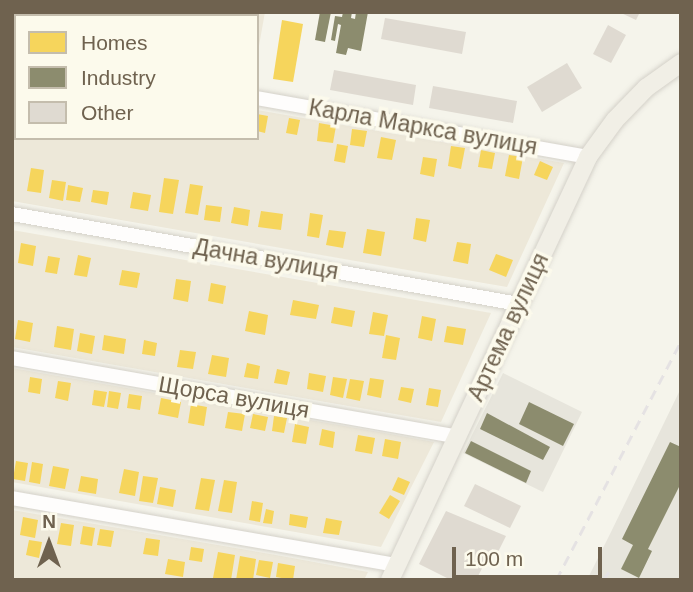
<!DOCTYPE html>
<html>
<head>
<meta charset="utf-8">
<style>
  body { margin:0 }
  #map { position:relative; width:693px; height:592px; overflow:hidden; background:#f5f4eb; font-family:Arial,sans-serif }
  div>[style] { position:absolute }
  .residential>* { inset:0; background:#ede8d9 }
  .industrial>* { inset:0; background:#e7e5dc }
  .homes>* { inset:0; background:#f6d55c }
  .industry>* { inset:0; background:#8c8c6e }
  .building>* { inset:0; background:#dfdad1 }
  .roads { filter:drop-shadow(0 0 2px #d4d1c9) drop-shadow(0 0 2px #d4d1c9) }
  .minor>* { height:14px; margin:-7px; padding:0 7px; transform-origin:7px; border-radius:7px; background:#fefdfc }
  .major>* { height:18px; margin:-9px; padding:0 9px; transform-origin:9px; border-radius:9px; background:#f1efe6 }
  .rail>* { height:2.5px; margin-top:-1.25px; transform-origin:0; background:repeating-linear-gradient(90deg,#e5e2e3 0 10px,transparent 0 17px) }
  span { translate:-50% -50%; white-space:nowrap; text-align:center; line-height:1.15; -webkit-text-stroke:7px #fcfaec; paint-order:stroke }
  .street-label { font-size:23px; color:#6f624f }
  .frame { position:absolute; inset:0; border:14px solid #6f624f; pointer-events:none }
  .legend { position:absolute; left:14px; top:14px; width:245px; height:126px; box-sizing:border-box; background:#fcfaec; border:2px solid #c4bdad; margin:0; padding:9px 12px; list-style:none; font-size:21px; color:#6f624f }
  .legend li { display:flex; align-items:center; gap:14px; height:35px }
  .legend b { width:35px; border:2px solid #c4bdad }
  .north { position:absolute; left:14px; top:508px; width:70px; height:70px; -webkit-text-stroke:5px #fcfaec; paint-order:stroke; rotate:0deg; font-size:19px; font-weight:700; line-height:28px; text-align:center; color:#6f624f }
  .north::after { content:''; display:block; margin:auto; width:24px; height:32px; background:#6f624f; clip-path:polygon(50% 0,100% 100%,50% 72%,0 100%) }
  .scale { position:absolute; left:452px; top:547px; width:150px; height:32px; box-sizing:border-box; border:4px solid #6f624f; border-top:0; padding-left:9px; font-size:21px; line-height:24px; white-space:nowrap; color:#6f624f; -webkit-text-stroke:5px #fcfaec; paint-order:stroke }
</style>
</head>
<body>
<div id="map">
  <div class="residential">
    <div style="clip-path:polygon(12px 12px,265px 12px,257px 57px,257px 16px,16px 16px,16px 42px,12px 41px)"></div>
    <div style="clip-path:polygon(12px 67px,16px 68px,16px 138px,257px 138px,257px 110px,564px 163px,507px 287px,390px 267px,12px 201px)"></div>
    <div style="clip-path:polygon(12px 230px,491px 313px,441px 422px,291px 396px,12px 347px)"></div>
    <div style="clip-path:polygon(12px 368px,379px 432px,434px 442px,381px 547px,12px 482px)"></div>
    <div style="clip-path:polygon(12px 510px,276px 555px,368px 572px,364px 580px,12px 580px)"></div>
  </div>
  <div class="industrial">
    <div style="clip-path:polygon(503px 373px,582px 412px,543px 492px,463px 453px)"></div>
    <div style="clip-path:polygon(681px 388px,681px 580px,587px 580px,611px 532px)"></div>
  </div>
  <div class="homes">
    <div style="clip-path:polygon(282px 20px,303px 24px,293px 82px,273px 79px)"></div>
    <div style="clip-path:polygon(257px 114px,268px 116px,265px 133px,257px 131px)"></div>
    <div style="clip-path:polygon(289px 118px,300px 120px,297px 135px,286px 133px)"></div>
    <div style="clip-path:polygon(319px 123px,336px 126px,333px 143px,317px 141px)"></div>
    <div style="clip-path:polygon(352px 129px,367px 131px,364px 147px,350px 145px)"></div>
    <div style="clip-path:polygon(381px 137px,396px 140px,392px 160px,377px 158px)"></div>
    <div style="clip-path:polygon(337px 144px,348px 146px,345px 163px,334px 161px)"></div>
    <div style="clip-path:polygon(451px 146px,465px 148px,461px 169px,448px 166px)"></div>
    <div style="clip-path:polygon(481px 150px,495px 153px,492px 169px,478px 167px)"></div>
    <div style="clip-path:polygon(509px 155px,523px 157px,519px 179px,505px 176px)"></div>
    <div style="clip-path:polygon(423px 157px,437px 159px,434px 177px,420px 174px)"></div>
    <div style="clip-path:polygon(540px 161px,553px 167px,547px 180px,534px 175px)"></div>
    <div style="clip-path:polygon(31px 168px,44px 170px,41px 193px,27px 191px)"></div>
    <div style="clip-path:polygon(164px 178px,179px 180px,173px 214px,159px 212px)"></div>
    <div style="clip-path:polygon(52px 180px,66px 182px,63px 201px,49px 198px)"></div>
    <div style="clip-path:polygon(190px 184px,203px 186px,198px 215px,185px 213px)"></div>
    <div style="clip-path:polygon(68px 185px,83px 188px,80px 202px,66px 200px)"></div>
    <div style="clip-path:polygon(93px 190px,109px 192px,107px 205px,91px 202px)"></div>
    <div style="clip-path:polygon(133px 192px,151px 195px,148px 211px,130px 208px)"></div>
    <div style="clip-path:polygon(206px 205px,222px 207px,220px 222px,204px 220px)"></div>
    <div style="clip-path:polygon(234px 207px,250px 210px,248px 226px,231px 223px)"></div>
    <div style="clip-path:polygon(261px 211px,283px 214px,281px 230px,258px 227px)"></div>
    <div style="clip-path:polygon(310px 213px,323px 215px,319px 238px,307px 236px)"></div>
    <div style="clip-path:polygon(416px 218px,430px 220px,426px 242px,413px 239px)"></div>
    <div style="clip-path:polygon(367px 229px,385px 232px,381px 256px,363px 253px)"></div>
    <div style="clip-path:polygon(329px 230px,346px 232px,343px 248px,326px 245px)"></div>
    <div style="clip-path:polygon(457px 242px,471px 244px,468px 264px,453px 261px)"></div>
    <div style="clip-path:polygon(21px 243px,36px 246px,33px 266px,18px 263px)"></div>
    <div style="clip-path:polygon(496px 254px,513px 260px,506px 277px,489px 270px)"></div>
    <div style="clip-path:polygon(78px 255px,91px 258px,87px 277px,74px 275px)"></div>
    <div style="clip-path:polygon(48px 256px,60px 258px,57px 274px,45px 272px)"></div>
    <div style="clip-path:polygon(122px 270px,140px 273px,137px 288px,119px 285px)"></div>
    <div style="clip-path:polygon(176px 279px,191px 281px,188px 302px,173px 299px)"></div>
    <div style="clip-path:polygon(211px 283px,226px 286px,223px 304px,208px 301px)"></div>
    <div style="clip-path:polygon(293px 300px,319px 305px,316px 319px,290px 315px)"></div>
    <div style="clip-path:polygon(334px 307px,355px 311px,352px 327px,331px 323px)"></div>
    <div style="clip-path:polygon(249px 311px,268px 315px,265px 335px,245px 331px)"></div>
    <div style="clip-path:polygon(373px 312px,388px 315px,384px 336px,369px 334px)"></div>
    <div style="clip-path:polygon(422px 316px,436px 319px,432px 341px,418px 338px)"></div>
    <div style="clip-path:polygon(18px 320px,33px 323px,30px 342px,15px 339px)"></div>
    <div style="clip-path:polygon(57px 326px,74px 329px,71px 350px,54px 347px)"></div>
    <div style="clip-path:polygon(447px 326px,466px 329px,463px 345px,444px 342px)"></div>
    <div style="clip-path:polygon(80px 333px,95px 336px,92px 354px,77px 351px)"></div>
    <div style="clip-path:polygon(104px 335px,126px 339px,124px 354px,102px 350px)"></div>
    <div style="clip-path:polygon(386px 335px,400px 338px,396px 360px,382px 358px)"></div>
    <div style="clip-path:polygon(144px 340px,157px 343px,155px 356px,142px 354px)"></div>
    <div style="clip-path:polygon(180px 350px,196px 352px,193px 369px,177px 367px)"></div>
    <div style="clip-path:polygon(212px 355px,229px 358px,226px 377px,208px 374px)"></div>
    <div style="clip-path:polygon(247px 363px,260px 366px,258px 379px,244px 377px)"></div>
    <div style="clip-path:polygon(277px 369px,290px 372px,287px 385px,274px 383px)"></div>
    <div style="clip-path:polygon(309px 373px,326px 376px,323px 392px,307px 389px)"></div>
    <div style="clip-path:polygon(30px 377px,42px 379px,40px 394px,28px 392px)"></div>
    <div style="clip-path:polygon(333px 377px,347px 379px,343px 398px,330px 395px)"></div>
    <div style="clip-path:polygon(370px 378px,384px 380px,381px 398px,367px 395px)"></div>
    <div style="clip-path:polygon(350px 379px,364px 381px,360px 401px,346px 398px)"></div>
    <div style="clip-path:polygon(58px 381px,71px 383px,68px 401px,55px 398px)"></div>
    <div style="clip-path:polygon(401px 387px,414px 389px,411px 403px,398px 400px)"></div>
    <div style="clip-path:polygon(429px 388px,441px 390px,438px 407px,426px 405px)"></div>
    <div style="clip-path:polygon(94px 390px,107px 392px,104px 407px,92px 405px)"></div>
    <div style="clip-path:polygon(109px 391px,121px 393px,118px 409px,107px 407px)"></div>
    <div style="clip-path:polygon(129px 394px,142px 396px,140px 410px,127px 408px)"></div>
    <div style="clip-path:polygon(161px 398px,181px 402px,178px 418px,158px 414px)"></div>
    <div style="clip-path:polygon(191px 404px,207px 407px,204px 426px,188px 423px)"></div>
    <div style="clip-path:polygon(228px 412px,245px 414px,242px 431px,225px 428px)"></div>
    <div style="clip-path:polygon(253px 414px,268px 417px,265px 431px,250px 428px)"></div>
    <div style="clip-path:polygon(274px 416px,287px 418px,284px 433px,272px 431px)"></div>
    <div style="clip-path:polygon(295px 424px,309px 427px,306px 444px,292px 442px)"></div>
    <div style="clip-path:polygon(322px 429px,335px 432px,333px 448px,319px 445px)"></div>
    <div style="clip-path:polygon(358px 435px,375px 438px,372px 454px,355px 451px)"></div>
    <div style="clip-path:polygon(385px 439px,401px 442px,398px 459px,382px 456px)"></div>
    <div style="clip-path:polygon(16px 461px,28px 463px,25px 481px,13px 479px)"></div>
    <div style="clip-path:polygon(32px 462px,43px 464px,40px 484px,29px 482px)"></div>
    <div style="clip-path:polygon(53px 466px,69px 469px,65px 489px,49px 486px)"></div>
    <div style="clip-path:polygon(124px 469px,139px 472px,135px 496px,119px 493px)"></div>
    <div style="clip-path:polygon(81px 476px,98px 479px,96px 494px,78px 491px)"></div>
    <div style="clip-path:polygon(143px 476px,158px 478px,153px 503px,139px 501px)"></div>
    <div style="clip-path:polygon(398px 477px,410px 482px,404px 495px,392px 490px)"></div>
    <div style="clip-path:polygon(201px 478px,215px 480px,209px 511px,195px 509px)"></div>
    <div style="clip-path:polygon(224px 480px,237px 482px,232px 513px,218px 511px)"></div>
    <div style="clip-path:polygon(160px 487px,176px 490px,173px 507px,157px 504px)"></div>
    <div style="clip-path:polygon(390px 495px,400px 501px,389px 519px,379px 513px)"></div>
    <div style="clip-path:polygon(252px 501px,263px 503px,260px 522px,249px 520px)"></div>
    <div style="clip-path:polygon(266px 509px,274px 511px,272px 524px,263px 523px)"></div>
    <div style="clip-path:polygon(290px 514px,308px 517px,306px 528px,289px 525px)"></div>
    <div style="clip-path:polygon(23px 517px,38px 520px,35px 538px,20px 535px)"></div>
    <div style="clip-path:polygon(326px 518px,342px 521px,339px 535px,323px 533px)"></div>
    <div style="clip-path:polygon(61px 523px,74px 525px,71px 546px,57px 544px)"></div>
    <div style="clip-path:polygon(83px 526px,95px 528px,92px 546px,80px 544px)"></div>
    <div style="clip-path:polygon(100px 529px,114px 531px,111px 547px,97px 545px)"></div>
    <div style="clip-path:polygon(146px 538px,160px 540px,158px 556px,143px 554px)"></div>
    <div style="clip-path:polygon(29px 540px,42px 542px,39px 558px,26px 555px)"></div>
    <div style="clip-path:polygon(191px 547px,204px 549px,202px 562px,189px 560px)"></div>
    <div style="clip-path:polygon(218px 552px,235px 555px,231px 580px,213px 578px)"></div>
    <div style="clip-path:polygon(240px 556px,256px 559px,253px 580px,236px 580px)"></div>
    <div style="clip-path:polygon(168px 559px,185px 562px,183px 577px,165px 574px)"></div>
    <div style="clip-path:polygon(259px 560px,273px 562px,270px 578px,256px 575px)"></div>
    <div style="clip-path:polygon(278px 563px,295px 566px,293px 580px,276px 577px)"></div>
  </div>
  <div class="industry">
    <div style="clip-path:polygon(320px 12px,331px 12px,325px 42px,315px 40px)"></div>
    <div style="clip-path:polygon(343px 12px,352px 12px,351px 18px,355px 19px,356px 12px,368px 12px,361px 51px,348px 48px,346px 55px,336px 53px,341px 25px,338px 24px,335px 41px,331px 40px,335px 16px,342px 17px)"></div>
    <div style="clip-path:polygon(529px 402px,574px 424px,563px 446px,519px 424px)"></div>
    <div style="clip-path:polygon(487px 413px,550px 447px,543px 460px,480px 429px)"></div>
    <div style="clip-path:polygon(471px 441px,531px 471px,526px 483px,465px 453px)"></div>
    <div style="clip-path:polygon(670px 442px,681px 447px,681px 483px,648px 549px,652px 551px,639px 578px,621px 569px,633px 545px,622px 539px)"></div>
  </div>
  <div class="building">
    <div style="clip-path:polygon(619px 12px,640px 12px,636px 20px)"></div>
    <div style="clip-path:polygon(385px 18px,466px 32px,462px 54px,381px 39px)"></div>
    <div style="clip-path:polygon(608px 25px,626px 35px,611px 63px,593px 54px)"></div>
    <div style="clip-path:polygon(567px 63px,582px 88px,542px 112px,527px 87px)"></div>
    <div style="clip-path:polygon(334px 70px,416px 85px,413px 105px,330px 90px)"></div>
    <div style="clip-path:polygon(433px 86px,517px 101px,513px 123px,429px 108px)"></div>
    <div style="clip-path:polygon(475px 484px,521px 506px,510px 528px,464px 506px)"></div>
    <div style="clip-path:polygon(446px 511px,506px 536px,498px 552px,492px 549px,476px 580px,451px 580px,419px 564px)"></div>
  </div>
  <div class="roads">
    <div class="minor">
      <div style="left:12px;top:55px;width:4px;rotate:14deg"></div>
      <div style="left:257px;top:98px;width:336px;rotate:10.1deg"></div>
      <div style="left:12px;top:214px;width:515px;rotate:10.07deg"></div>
      <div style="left:12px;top:358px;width:451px;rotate:10deg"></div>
      <div style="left:12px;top:498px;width:391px;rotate:9.9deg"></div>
    </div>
    <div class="major">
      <div style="left:390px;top:580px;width:467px;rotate:-64.9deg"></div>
      <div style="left:588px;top:157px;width:46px;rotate:-53.9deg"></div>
      <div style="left:615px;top:120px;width:45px;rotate:-45.9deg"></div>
      <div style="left:646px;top:88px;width:43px;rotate:-35.5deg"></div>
    </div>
  </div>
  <div class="rail">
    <div style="left:556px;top:580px;width:270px;rotate:-62.4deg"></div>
    <div style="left:603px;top:580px;width:17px;rotate:-54deg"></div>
  </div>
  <div class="street-label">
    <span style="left:423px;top:127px;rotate:10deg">Карла Маркса вулиця</span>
    <span style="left:266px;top:259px;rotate:10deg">Дачна вулиця</span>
    <span style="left:508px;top:327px;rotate:-65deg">Артема вулиця</span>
    <span style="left:234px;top:397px;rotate:10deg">Щорса вулиця</span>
  </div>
  <div class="frame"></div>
  <ul class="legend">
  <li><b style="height:19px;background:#f6d55c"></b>Homes</li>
  <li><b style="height:19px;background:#8c8c6e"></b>Industry</li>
  <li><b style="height:19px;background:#dfdad1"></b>Other</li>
  </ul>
  <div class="north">N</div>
  <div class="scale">100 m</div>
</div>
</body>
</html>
